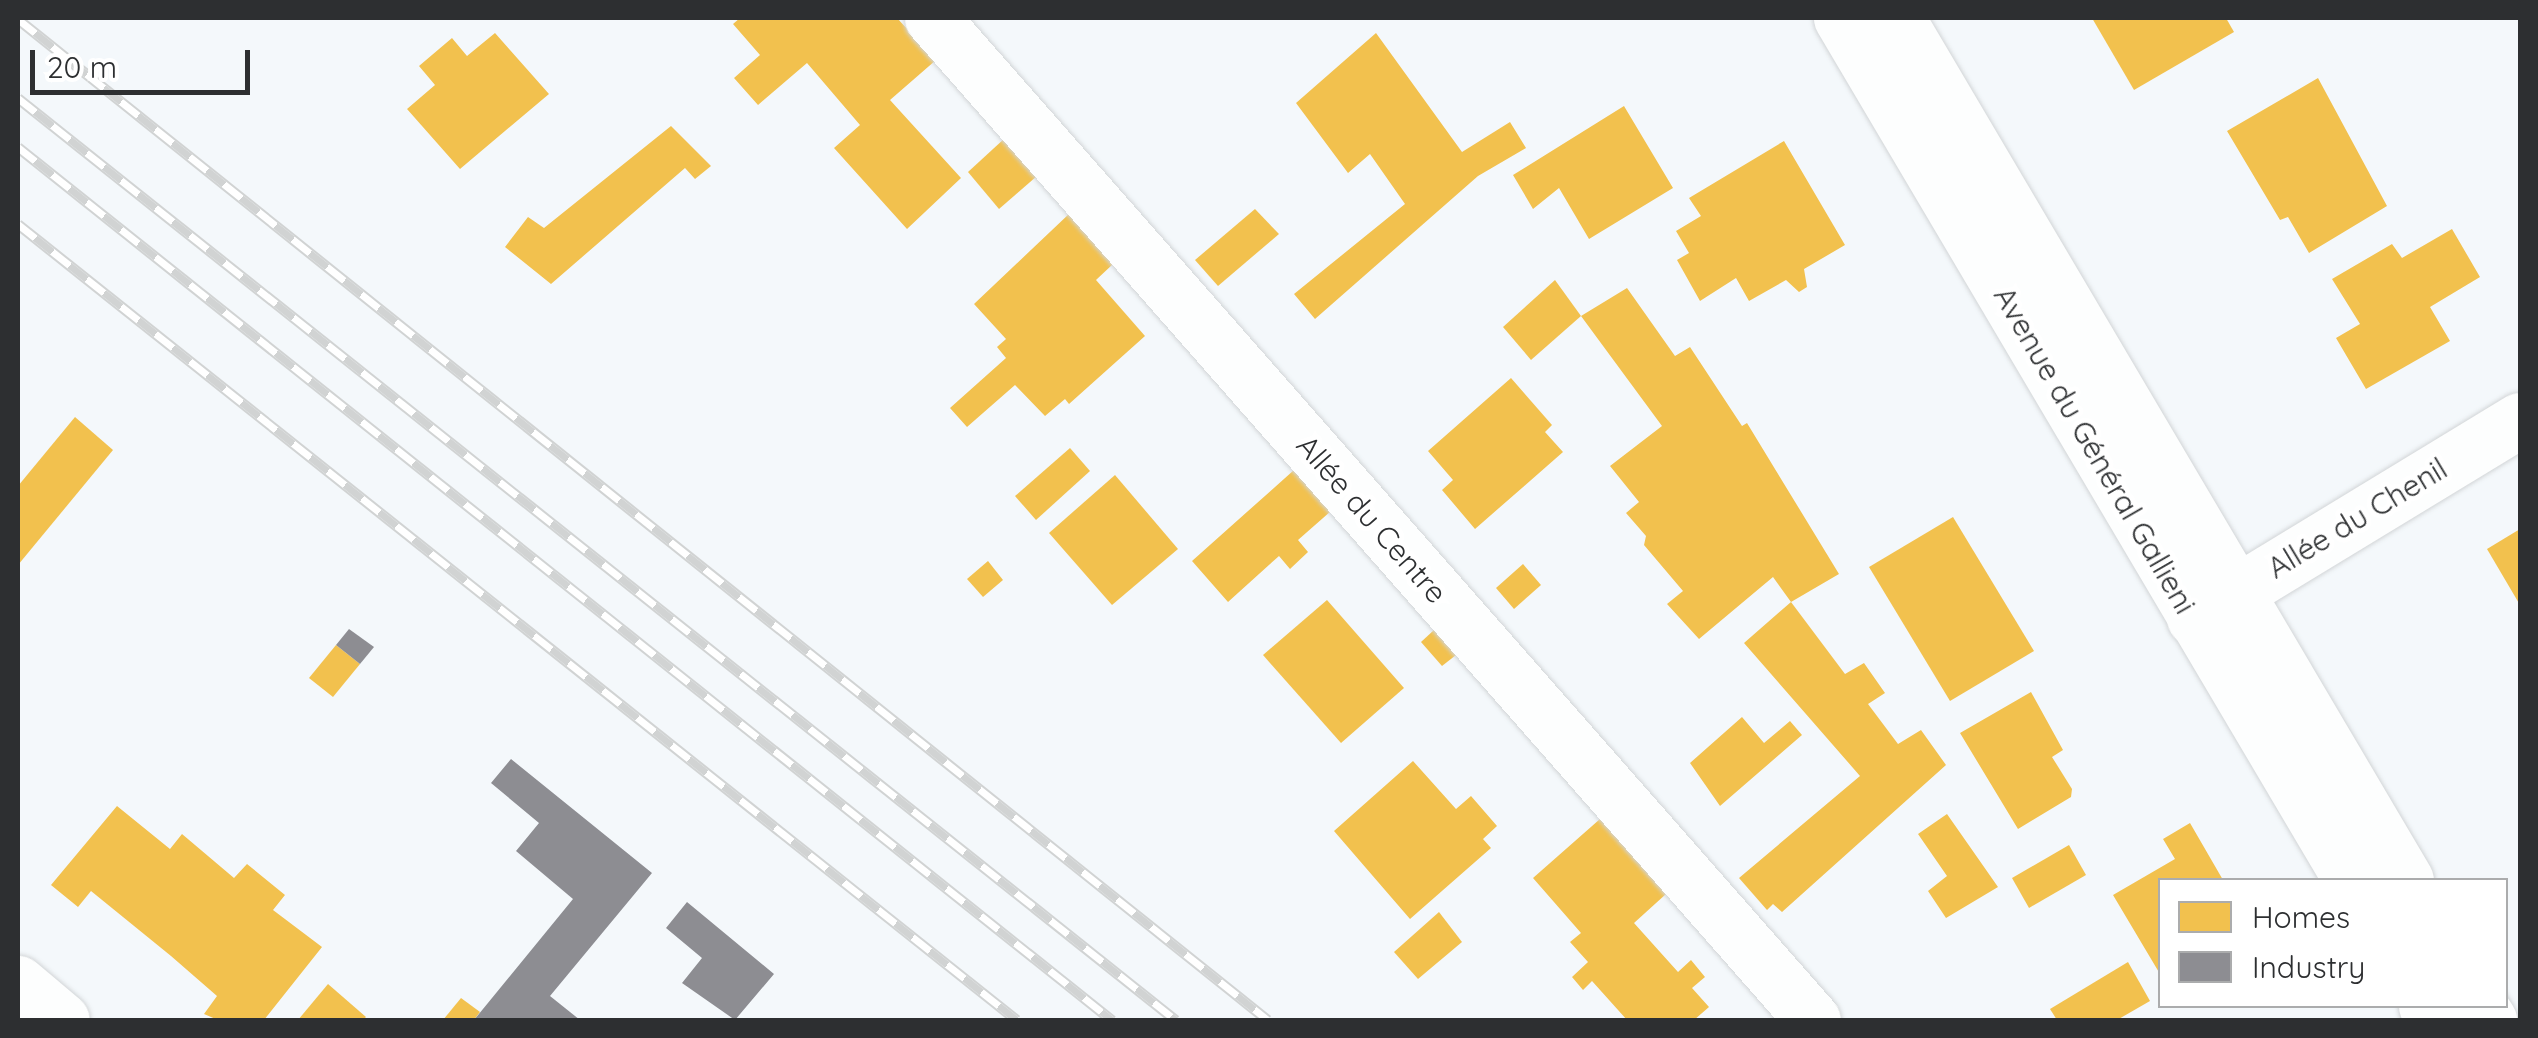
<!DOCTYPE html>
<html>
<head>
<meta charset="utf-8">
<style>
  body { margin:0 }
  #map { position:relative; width:2538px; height:1038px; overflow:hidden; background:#f4f8fb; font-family:Quicksand,sans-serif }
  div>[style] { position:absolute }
  .homes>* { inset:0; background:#f2c14e }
  .industry>* { inset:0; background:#8d8d92 }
  .roads { filter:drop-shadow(0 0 2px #d2d5d7) drop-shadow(0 0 2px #d2d5d7) }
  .minor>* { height:55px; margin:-27.5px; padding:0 27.5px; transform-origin:27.5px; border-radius:27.5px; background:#fdfefe }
  .tertiary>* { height:55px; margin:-27.5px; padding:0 27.5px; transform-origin:27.5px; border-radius:27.5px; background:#fdfefe }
  .rail>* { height:11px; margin-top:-5.5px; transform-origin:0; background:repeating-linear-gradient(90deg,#fff 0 22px,#d1d3d3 0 44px); box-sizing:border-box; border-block:2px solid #d1d3d3 }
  span { translate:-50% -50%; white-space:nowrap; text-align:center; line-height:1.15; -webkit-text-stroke:10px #fff; paint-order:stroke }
  .street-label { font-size:30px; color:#2d2f31 }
  .frame { position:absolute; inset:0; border:20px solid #2d2f31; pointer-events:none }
  .legend { position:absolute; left:2158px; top:878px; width:350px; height:130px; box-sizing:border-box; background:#fff; border:2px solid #abacad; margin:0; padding:12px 18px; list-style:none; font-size:30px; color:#2d2f31 }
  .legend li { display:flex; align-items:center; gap:20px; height:50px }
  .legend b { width:50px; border:2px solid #abacad }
  .scale { position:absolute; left:30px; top:50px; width:220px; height:45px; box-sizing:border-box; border:5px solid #2d2f31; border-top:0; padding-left:12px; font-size:30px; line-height:35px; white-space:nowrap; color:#2d2f31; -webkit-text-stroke:8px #fff; paint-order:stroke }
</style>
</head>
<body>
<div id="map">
  <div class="homes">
    <div style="clip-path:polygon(740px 18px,897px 18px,936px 60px,890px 100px,961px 178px,907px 229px,834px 148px,860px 125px,807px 63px,758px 105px,734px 78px,760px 55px,733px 24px)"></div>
    <div style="clip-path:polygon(2092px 18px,2226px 18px,2234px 32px,2134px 90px)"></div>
    <div style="clip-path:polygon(495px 33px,549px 94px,460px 169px,407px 109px,435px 85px,419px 66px,452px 38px,467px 56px)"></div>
    <div style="clip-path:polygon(1376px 33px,1462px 152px,1510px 122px,1526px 148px,1478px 176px,1315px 319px,1294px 294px,1405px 204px,1370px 154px,1348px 173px,1296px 103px)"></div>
    <div style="clip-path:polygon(2318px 78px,2387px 206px,2309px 253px,2288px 217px,2280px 220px,2227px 131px)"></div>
    <div style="clip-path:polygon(1624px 106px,1673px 188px,1589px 239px,1559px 188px,1533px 209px,1513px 175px)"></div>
    <div style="clip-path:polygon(671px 126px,711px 166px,695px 179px,685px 168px,551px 284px,505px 247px,528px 217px,544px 228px)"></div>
    <div style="clip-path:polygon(1005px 138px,1037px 176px,999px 209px,968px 172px)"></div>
    <div style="clip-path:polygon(1784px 141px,1845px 245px,1804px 269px,1807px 287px,1799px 292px,1786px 280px,1749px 301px,1736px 278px,1700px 301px,1677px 260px,1689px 253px,1676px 231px,1701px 216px,1689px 198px)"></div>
    <div style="clip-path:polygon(1255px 209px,1279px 234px,1218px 286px,1195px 260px)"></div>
    <div style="clip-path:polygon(1070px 213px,1113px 264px,1096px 280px,1145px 336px,1069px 404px,1065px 399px,1045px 416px,1015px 385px,967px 427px,950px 408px,1006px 358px,997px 347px,1006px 339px,974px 304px)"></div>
    <div style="clip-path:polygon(2452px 229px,2480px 277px,2430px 307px,2450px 341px,2366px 389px,2336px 338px,2360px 324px,2332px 279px,2392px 244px,2402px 258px)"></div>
    <div style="clip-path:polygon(1555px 280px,1581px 316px,1531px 360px,1503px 327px)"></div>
    <div style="clip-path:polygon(1627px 288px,1675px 356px,1690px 347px,1742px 426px,1747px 423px,1839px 574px,1791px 602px,1773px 577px,1699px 639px,1667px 604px,1683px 591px,1644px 545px,1646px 536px,1626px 513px,1639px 502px,1610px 466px,1662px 426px,1581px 316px)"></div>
    <div style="clip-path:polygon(1511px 378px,1552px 425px,1545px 432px,1563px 452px,1475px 529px,1442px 490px,1453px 480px,1428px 451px)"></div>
    <div style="clip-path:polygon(75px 417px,113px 450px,18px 565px,18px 486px)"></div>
    <div style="clip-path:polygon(1070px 448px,1090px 471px,1036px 520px,1015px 496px)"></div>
    <div style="clip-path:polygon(1294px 470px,1331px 511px,1298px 540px,1308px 552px,1290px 569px,1279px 556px,1228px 602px,1192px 561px)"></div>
    <div style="clip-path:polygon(1115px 475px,1178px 549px,1112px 605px,1049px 533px)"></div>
    <div style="clip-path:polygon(1953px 517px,2034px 651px,1950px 701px,1869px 567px)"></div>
    <div style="clip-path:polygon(2520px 529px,2520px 605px,2487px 549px)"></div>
    <div style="clip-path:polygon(988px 561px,1003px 580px,983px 597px,967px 579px)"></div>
    <div style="clip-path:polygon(1523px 564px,1541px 585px,1514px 609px,1496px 588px)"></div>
    <div style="clip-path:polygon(1327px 600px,1404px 688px,1341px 743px,1263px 655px)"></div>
    <div style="clip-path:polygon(1791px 602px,1845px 674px,1864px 663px,1885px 693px,1868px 704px,1898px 744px,1921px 730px,1946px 765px,1782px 912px,1773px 904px,1767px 910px,1739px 878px,1860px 776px,1744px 643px)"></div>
    <div style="clip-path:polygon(1434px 630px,1456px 655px,1442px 666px,1421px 642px)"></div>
    <div style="clip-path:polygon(336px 645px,360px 664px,333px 697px,309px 678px)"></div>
    <div style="clip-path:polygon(2031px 692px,2063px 750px,2052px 757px,2072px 789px,2071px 797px,2018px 829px,1960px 733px)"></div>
    <div style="clip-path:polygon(1742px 717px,1764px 743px,1790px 721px,1802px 735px,1720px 806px,1690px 763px)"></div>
    <div style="clip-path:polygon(1413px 761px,1456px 809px,1471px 796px,1497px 826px,1483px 839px,1491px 848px,1410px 919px,1334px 831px)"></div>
    <div style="clip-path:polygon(117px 806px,170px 849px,182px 834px,234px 878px,247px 864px,285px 895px,273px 910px,322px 947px,264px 1020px,218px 1020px,204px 1014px,217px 996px,171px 956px,91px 891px,78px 907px,51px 885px)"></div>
    <div style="clip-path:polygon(1947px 814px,1998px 887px,1946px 918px,1928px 891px,1947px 876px,1918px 834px)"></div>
    <div style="clip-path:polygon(1600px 819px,1666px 894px,1634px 923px,1678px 972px,1691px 960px,1705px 977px,1692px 988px,1709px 1007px,1694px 1020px,1627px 1020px,1592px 981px,1583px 990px,1572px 977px,1588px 962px,1570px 942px,1581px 933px,1533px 878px)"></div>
    <div style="clip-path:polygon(2190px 823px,2223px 880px,2160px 880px,2160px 974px,2113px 895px,2175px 859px,2163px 839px)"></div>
    <div style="clip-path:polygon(2069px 845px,2086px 875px,2029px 908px,2012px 878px)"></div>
    <div style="clip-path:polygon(1439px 912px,1462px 942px,1418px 979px,1394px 952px)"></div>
    <div style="clip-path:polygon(2128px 962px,2150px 1001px,2117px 1020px,2057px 1020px,2050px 1009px)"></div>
    <div style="clip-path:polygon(328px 984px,366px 1017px,363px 1020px,298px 1020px)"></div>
    <div style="clip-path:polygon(461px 998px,480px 1012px,474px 1020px,443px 1020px)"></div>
  </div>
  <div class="industry">
    <div style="clip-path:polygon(349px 629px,374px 647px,360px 664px,336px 645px)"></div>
    <div style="clip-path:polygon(511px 759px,652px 873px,550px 996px,580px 1020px,474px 1020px,573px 899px,516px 851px,539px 823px,491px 783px)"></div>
    <div style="clip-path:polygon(687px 902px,774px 974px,735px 1020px,682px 983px,702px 958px,666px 928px)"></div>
  </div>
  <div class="roads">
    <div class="minor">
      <div style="left:932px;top:18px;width:1334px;rotate:48.68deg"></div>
      <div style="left:2194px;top:618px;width:381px;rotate:-31.3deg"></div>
      <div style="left:18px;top:983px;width:57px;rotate:40.1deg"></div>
    </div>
    <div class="tertiary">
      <div style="left:1841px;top:18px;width:1002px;rotate:59.39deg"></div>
      <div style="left:1897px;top:18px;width:1001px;rotate:59.44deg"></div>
      <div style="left:2426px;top:1006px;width:17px;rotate:57deg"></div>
      <div style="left:2480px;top:1006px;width:17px;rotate:57deg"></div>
    </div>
  </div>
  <div class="rail">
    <div style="left:18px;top:19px;width:1601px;rotate:38.69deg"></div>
    <div style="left:18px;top:98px;width:1480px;rotate:38.53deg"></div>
    <div style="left:18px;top:147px;width:1400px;rotate:38.59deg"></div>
    <div style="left:18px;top:224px;width:1277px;rotate:38.55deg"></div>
  </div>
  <div class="street-label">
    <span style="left:2095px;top:450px;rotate:60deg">Avenue du Général Gallieni</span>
    <span style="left:2357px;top:518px;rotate:-31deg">Allée du Chenil</span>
    <span style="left:1372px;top:519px;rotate:49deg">Allée du Centre</span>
  </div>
  <div class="frame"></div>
  <ul class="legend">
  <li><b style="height:28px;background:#f2c14e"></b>Homes</li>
  <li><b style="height:28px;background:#8d8d92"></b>Industry</li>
  </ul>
  <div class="scale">20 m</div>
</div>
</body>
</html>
